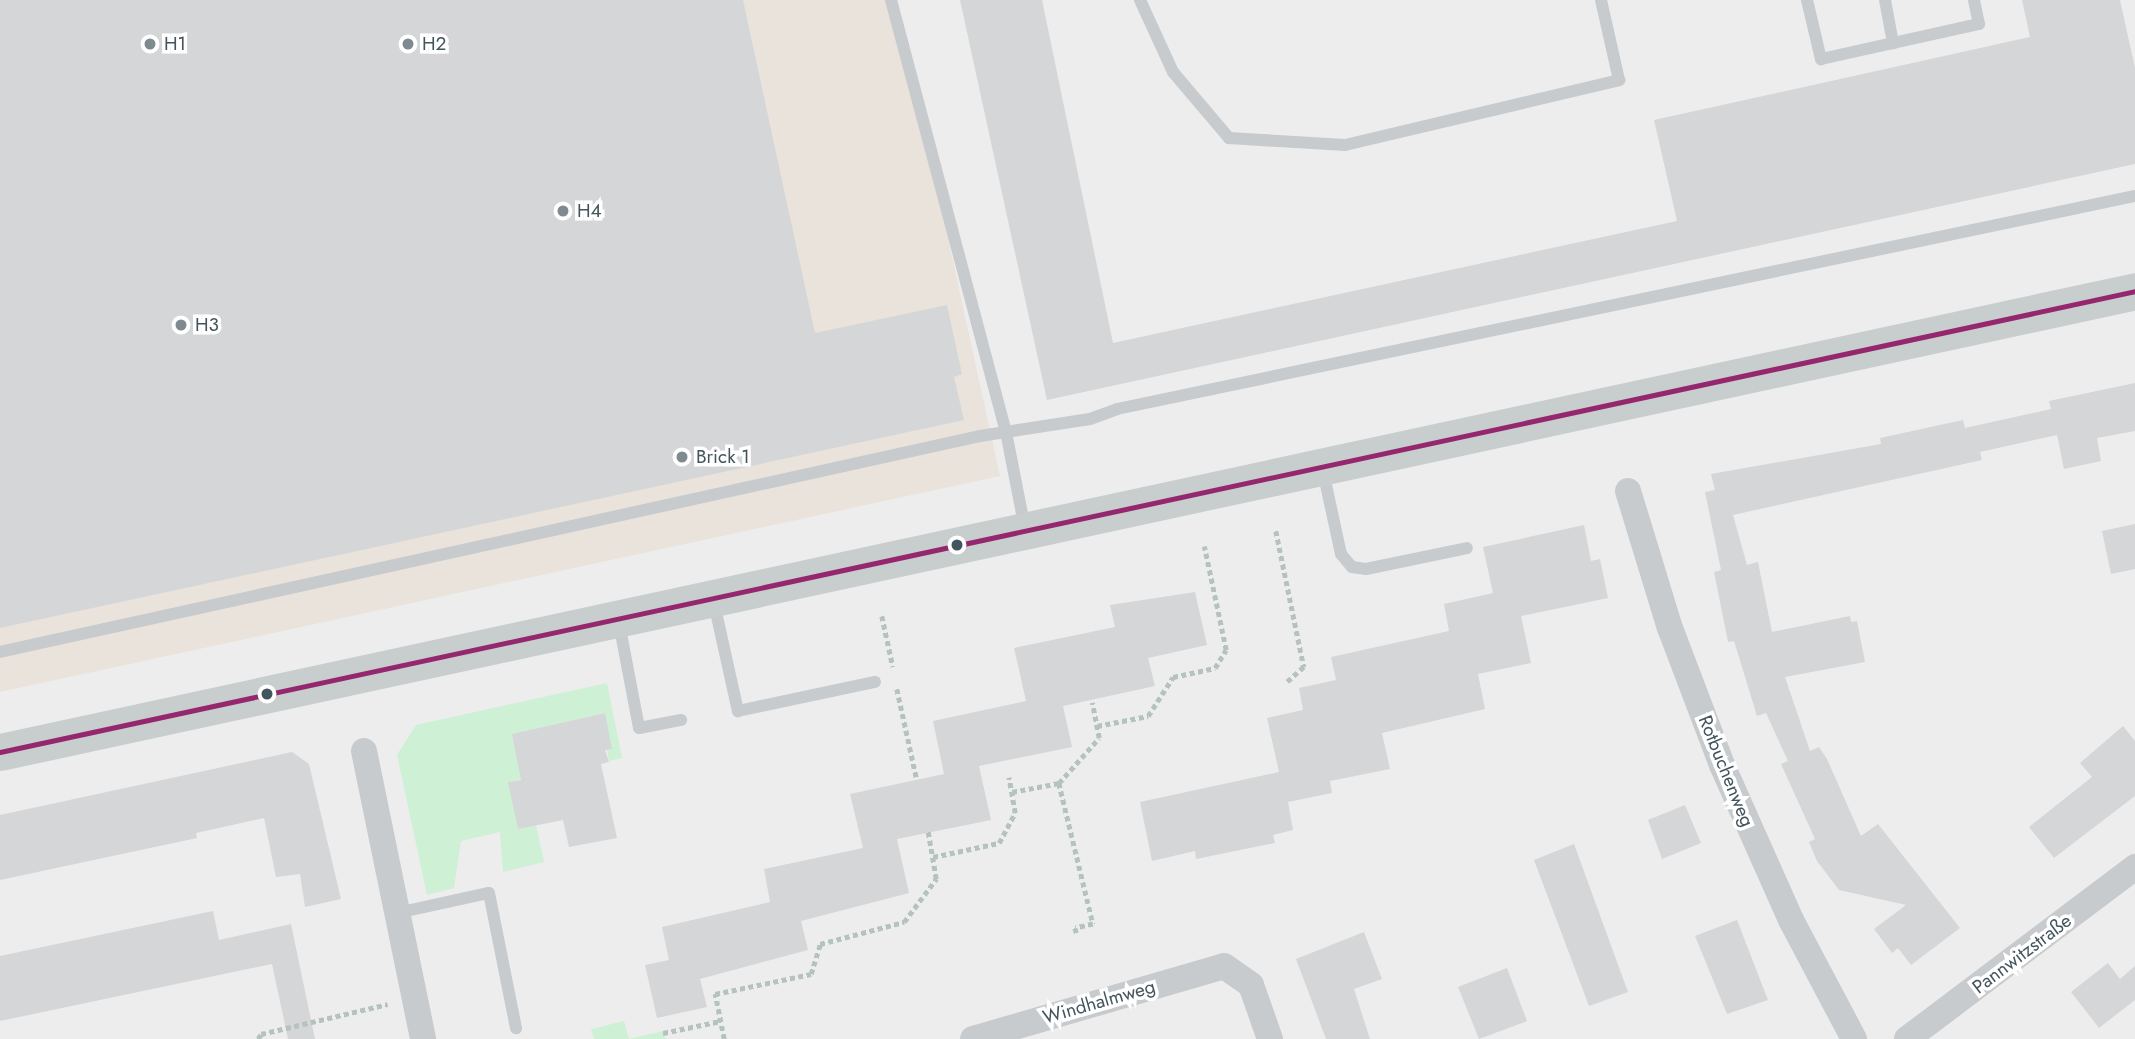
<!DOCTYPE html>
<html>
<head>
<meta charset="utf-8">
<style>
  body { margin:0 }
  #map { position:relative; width:2135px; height:1039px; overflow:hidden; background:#eeeded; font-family:Jost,sans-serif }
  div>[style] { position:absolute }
  .commercial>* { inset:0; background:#e9e3dc }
  .green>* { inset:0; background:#cef0d4 }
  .building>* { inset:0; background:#d5d6d7 }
  .path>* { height:4.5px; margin-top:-2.25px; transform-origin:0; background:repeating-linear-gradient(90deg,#b4c3bc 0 5px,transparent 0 8.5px) }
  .service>* { height:12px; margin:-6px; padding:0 6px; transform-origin:6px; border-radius:6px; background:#c7cbcd }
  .minor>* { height:26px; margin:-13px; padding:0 13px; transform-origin:13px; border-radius:13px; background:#c7cbcd }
  .secondary>* { height:37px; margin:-18.5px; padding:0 18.5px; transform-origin:18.5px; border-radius:18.5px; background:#c8cdce }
  .bus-1>* { height:5px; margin:-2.5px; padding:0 2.5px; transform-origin:2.5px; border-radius:2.5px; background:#95276e }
  .dots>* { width:19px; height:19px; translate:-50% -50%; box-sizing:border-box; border:4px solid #fff; border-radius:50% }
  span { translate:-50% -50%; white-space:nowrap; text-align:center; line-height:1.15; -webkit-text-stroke:7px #fff; paint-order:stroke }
  .poi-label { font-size:19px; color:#43555c }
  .left { translate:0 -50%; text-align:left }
  .street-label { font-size:19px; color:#43555c }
</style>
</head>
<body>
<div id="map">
  <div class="commercial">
    <div style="clip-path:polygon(0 0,896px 0,1000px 476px,0 692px)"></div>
  </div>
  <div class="green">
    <div style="clip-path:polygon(607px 683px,622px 758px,609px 761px,607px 750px,611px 749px,604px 713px,512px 734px,522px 779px,509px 782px,518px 829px,536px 825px,544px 862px,503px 872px,500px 832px,461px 841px,454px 888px,427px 895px,397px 755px,416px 725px)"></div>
    <div style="clip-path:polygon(624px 1021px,629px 1039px,663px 1031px,665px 1039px,594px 1039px,591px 1029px)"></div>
  </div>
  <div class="building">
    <div style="clip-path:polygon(0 0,743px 0,815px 333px,947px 305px,962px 374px,954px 377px,964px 420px,0 628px)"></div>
    <div style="clip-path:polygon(960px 0,1042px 0,1113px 343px,1677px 221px,1654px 120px,2030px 37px,2022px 0,2120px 0,2135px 68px,2135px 164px,1047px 400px)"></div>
    <div style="clip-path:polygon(2135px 383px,2135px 431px,2097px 438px,2101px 461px,2064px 469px,2057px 435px,1980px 452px,1982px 460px,1733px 515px,1747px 565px,1758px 562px,1772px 632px,1850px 616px,1851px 622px,1857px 621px,1865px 662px,1785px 677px,1810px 751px,1819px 747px,1827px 759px,1861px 836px,1878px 824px,1960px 928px,1911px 965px,1898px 948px,1892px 953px,1874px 929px,1906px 905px,1839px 890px,1817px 861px,1809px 842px,1815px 839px,1781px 764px,1788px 761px,1766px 713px,1757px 716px,1734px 641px,1728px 642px,1714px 572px,1721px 570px,1705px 492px,1715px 490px,1711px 474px,1881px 444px,1880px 438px,1963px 420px,1965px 428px,2051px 409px,2049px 401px)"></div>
    <div style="clip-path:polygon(2135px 524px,2135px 569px,2111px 574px,2102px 531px)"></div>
    <div style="clip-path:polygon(1584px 525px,1591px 561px,1600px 559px,1608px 598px,1521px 616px,1531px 663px,1478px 674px,1485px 709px,1382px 733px,1390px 769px,1330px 781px,1332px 793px,1288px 802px,1293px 830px,1273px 835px,1275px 843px,1196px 859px,1195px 851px,1152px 861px,1140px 802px,1279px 772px,1267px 718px,1303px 710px,1299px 688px,1336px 680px,1331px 657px,1449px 631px,1444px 604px,1493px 593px,1483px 547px)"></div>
    <div style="clip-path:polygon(1195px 592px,1207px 645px,1148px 658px,1155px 686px,1063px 706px,1072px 747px,979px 766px,991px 820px,897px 839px,909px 893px,801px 921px,808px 950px,700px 979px,707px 1007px,657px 1018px,645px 965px,669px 960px,662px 927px,770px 902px,764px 869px,863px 848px,850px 794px,944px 774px,933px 721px,1026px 701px,1014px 648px,1115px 627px,1110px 605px)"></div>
    <div style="clip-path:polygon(605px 713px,612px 749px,605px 750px,609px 762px,601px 764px,617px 838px,569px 847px,563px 820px,518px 829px,508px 782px,521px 780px,512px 734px)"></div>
    <div style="clip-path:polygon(2123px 726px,2135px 741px,2135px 796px,2054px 858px,2029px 827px,2092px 777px,2080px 763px)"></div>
    <div style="clip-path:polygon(292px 752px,309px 764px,341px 899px,305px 907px,300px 874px,276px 877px,264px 818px,196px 833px,197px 838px,0 880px,0 815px)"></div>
    <div style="clip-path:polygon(1685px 805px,1701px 843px,1662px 859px,1648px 820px)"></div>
    <div style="clip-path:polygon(1574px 844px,1628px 992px,1589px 1006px,1534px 860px)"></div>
    <div style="clip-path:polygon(213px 911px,219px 940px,291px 924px,315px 1039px,288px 1039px,272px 964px,0 1021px,0 956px)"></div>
    <div style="clip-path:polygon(1737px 920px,1768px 1000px,1727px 1014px,1695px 936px)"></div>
    <div style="clip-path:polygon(1364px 932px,1382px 979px,1354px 989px,1370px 1039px,1326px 1039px,1296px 959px)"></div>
    <div style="clip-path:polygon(2108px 963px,2120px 979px,2135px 966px,2135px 1000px,2099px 1028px,2071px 992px)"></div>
    <div style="clip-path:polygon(1507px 968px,1527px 1021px,1479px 1039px,1458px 987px)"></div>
  </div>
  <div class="path">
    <div style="left:1276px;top:531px;width:139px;rotate:78.4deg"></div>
    <div style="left:1304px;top:667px;width:24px;rotate:138deg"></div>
    <div style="left:882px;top:616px;width:52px;rotate:77.8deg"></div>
    <div style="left:897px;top:689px;width:93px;rotate:77.6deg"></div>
    <div style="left:1097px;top:726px;width:52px;rotate:-11.1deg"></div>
    <div style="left:1148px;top:716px;width:46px;rotate:-57.3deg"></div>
    <div style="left:1173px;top:677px;width:43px;rotate:-12.1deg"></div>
    <div style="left:1215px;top:668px;width:21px;rotate:-59deg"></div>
    <div style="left:1226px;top:650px;width:106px;rotate:-101.9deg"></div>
    <div style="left:1059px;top:783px;width:145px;rotate:76.4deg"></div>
    <div style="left:1093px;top:924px;width:18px;rotate:167deg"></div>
    <div style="left:1075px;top:928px;width:6px;rotate:72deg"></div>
    <div style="left:1012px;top:792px;width:48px;rotate:-10.8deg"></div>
    <div style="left:1059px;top:783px;width:60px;rotate:-48.4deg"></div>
    <div style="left:1099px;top:738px;width:36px;rotate:-101deg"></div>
    <div style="left:933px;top:857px;width:67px;rotate:-12deg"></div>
    <div style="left:999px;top:843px;width:34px;rotate:-62deg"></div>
    <div style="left:1015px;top:813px;width:36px;rotate:-100deg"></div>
    <div style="left:663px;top:1033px;width:59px;rotate:-11.7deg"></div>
    <div style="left:258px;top:1039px;width:6px;rotate:-59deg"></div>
    <div style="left:261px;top:1034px;width:130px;rotate:-13.3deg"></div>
    <div style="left:724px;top:1039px;width:46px;rotate:-101.3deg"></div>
    <div style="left:715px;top:994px;width:98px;rotate:-11.8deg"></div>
    <div style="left:811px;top:974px;width:31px;rotate:-73deg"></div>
    <div style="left:820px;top:944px;width:87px;rotate:-14.7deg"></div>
    <div style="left:904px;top:922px;width:54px;rotate:-53.3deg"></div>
    <div style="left:936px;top:879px;width:48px;rotate:-99.7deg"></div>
  </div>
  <div class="service">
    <div style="left:891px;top:0;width:447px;rotate:75.1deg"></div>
    <div style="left:1006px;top:432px;width:99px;rotate:78.9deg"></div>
    <div style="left:1140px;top:0;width:79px;rotate:65.4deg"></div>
    <div style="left:1173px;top:72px;width:87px;rotate:49.7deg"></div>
    <div style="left:1229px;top:138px;width:116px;rotate:3.5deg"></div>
    <div style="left:1345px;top:145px;width:282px;rotate:-13.3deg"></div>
    <div style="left:1619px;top:80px;width:82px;rotate:-102.7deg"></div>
    <div style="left:1807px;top:0;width:61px;rotate:76.7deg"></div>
    <div style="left:1821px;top:59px;width:162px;rotate:-12.5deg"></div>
    <div style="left:1979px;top:24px;width:25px;rotate:-102deg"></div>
    <div style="left:1885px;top:0;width:44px;rotate:79.5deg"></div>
    <div style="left:1323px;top:471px;width:85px;rotate:77.8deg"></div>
    <div style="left:1341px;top:554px;width:17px;rotate:50deg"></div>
    <div style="left:1352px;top:567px;width:14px;rotate:8deg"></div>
    <div style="left:1366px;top:569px;width:103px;rotate:-11.7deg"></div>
    <div style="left:714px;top:603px;width:111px;rotate:77.5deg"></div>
    <div style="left:738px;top:711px;width:140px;rotate:-12deg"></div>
    <div style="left:619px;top:623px;width:107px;rotate:79.2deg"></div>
    <div style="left:639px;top:728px;width:43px;rotate:-10.8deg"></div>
    <div style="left:0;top:652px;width:1004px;rotate:-12.43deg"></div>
    <div style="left:980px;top:436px;width:111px;rotate:-8.8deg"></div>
    <div style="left:1090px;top:419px;width:29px;rotate:-20deg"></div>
    <div style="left:1117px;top:409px;width:1040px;rotate:-11.82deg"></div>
    <div style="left:397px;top:913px;width:94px;rotate:-12.3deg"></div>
    <div style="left:489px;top:893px;width:138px;rotate:78.7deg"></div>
  </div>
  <div class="minor">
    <div style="left:1628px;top:491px;width:143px;rotate:73deg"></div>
    <div style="left:1670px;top:628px;width:147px;rotate:69.2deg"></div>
    <div style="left:1722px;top:765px;width:170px;rotate:66deg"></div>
    <div style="left:1791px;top:920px;width:135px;rotate:62.1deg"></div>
    <div style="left:364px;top:751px;width:294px;rotate:78.4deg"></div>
    <div style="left:973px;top:1039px;width:261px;rotate:-16.2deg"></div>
    <div style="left:1224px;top:966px;width:33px;rotate:35deg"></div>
    <div style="left:1251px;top:985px;width:57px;rotate:70.6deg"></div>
    <div style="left:1907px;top:1039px;width:286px;rotate:-37deg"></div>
  </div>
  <div class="secondary">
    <div style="left:0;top:752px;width:2184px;rotate:-12.18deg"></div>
  </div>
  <div class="bus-1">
    <div style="left:0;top:752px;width:2184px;rotate:-12.18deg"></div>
  </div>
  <div class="dots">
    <div style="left:150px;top:44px;background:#7f8a8f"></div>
    <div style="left:408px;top:44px;background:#7f8a8f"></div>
    <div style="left:563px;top:211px;background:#7f8a8f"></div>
    <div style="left:181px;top:325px;background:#7f8a8f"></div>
    <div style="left:682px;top:457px;background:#7f8a8f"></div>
    <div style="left:957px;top:545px;background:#43555c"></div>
    <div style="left:267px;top:694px;background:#43555c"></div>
  </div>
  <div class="poi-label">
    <span class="left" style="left:164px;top:44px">H1</span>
    <span class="left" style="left:422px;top:44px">H2</span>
    <span class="left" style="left:577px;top:211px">H4</span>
    <span class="left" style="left:195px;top:325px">H3</span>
    <span class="left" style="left:696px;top:457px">Brick 1</span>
  </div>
  <div class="street-label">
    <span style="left:1726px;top:771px;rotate:68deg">Rotbuchenweg</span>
    <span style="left:2022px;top:954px;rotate:-37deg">Pannwitzstraße</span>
    <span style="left:1099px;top:1002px;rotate:-16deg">Windhalmweg</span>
  </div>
</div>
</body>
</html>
